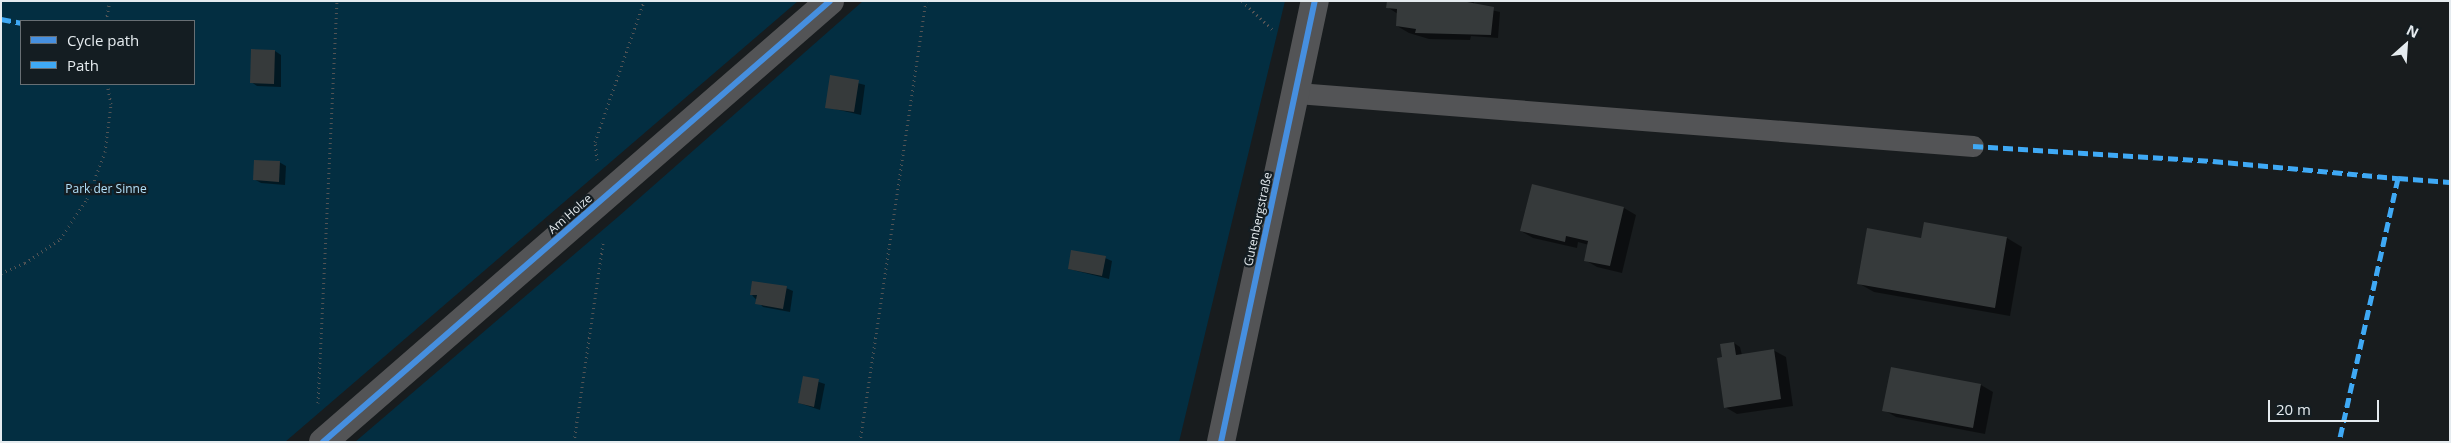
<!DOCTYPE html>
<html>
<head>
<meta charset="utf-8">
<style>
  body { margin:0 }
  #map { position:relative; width:2451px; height:443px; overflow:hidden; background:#181c1e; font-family:"Open Sans",sans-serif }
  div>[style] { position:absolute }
  .green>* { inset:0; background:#032e41 }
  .shadow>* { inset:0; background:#0007 }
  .building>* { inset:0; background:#363a3b }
  .path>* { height:3px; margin-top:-1.5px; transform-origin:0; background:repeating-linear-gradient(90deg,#535455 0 1px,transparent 0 5px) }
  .service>* { height:21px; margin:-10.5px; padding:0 10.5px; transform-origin:10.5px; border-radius:10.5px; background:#535456 }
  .minor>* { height:28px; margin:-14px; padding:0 14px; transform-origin:14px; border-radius:14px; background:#535456 }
  .quiet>* { height:5px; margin-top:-2.5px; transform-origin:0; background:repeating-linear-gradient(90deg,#3fa9f5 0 10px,transparent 0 15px) }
  .cycleway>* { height:6px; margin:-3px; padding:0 3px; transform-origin:3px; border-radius:3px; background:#468fdf }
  span { translate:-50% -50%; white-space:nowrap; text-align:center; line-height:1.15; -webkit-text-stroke:4.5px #141d22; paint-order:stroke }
  .park-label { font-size:12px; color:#b2e0f9 }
  .street-label { font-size:12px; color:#e5ebef }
  .frame { position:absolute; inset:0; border:2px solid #e5ebef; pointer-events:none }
  .legend { position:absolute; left:20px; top:20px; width:175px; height:65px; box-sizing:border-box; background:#141d22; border:1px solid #686f74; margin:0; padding:6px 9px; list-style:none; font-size:15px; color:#e5ebef }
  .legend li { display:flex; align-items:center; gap:10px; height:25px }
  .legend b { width:25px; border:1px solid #686f74 }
  .north { position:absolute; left:2381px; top:20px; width:50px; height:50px; -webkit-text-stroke:4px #141d22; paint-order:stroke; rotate:26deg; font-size:14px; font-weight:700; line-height:20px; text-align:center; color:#e5ebef }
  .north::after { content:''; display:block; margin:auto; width:18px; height:22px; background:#e5ebef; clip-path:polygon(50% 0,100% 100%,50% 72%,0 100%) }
  .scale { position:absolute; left:2268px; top:400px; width:111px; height:22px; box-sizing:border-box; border:2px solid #e5ebef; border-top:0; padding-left:6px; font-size:15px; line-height:18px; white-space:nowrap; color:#e5ebef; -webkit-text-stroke:4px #141d22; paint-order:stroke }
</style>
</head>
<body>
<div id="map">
  <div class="green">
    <div style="clip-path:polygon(evenodd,1px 1px,798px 1px,285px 442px,1px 442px,1px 1px,21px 21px,194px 21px,194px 84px,21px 84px,21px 21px)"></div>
    <div style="clip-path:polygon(863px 1px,1285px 1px,1179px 442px,355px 442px,619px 216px)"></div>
  </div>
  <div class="shadow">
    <div style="clip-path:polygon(1388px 1px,1474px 1px,1474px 6px,1500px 12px,1498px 38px,1471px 36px,1470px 40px,1429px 39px,1409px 33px,1397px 26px,1398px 14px,1387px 7px)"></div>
    <div style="clip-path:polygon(275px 51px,281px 55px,281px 87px,257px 86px,251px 82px)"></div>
    <div style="clip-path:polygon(831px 76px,865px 85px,861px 115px,826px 107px)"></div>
    <div style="clip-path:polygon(279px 162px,286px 166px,285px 185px,261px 183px,254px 179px)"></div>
    <div style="clip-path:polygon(1532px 186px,1624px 208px,1636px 215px,1622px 273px,1597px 267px,1585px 260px,1589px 245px,1578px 242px,1577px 248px,1533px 238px,1521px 231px)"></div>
    <div style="clip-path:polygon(2007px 238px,2022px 247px,2010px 316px,1874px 292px,1858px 283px,1922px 239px)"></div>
    <div style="clip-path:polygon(1105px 258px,1112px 261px,1109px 279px,1069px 269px)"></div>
    <div style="clip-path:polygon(786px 288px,793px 291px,790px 312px,763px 307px,751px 294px)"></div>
    <div style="clip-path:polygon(1734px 343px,1740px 347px,1742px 355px,1773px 350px,1786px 357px,1793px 406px,1737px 414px,1725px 407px,1724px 358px)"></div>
    <div style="clip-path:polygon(804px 377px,825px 384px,820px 410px,799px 403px)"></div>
    <div style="clip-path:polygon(1981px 385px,1993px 392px,1985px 434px,1896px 417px,1884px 410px)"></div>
  </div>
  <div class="building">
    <div style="clip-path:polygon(1387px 1px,1462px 1px,1494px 7px,1491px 35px,1415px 33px,1416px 29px,1396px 26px,1397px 9px,1386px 8px)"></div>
    <div style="clip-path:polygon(251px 49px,275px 50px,274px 84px,250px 83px)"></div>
    <div style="clip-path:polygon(830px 75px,859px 80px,854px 112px,825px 108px)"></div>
    <div style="clip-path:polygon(254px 160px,280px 161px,279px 182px,253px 180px)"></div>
    <div style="clip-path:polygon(1532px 184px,1624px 207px,1610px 266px,1584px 261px,1588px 241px,1566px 236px,1565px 242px,1520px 231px)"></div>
    <div style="clip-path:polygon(1924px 222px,2007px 237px,1995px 308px,1857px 284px,1867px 228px,1921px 238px)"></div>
    <div style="clip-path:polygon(1071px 250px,1106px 256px,1102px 276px,1068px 269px)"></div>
    <div style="clip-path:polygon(752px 281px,787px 286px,783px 309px,755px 304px,757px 295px,750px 295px)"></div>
    <div style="clip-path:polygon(1734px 342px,1736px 355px,1774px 349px,1781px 399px,1724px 408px,1717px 358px,1722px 357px,1720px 344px)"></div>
    <div style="clip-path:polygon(1891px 367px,1981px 384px,1973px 428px,1882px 411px)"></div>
    <div style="clip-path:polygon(803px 376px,819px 379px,814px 407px,798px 403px)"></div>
  </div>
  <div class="path">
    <div style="left:1242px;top:1px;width:44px;rotate:43.2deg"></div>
    <div style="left:106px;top:21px;width:20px;rotate:-79deg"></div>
    <div style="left:597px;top:160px;width:18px;rotate:-96deg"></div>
    <div style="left:595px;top:142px;width:149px;rotate:-70.8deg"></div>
    <div style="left:1px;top:273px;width:26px;rotate:-23deg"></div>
    <div style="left:25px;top:263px;width:42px;rotate:-34.4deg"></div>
    <div style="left:60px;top:239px;width:48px;rotate:-56deg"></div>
    <div style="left:87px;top:199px;width:50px;rotate:-69deg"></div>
    <div style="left:105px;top:152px;width:48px;rotate:-82.9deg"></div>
    <div style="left:111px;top:104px;width:20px;rotate:-101deg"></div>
    <div style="left:318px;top:403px;width:402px;rotate:-87.3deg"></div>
    <div style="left:574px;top:442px;width:201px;rotate:-81.7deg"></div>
    <div style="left:860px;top:442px;width:446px;rotate:-81.5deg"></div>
  </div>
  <div class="service">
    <div style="left:1297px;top:93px;width:678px;rotate:4.48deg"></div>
  </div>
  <div class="minor">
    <div style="left:323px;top:442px;width:672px;rotate:-41.02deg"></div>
    <div style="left:1221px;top:442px;width:451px;rotate:-78deg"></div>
  </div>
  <div class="quiet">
    <div style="left:1px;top:19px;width:20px;rotate:11deg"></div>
    <div style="left:1973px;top:146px;width:240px;rotate:3.6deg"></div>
    <div style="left:2213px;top:161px;width:186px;rotate:5.3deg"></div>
    <div style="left:2398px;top:178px;width:271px;rotate:102.6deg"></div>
    <div style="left:2398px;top:178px;width:52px;rotate:4.4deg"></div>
  </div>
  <div class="cycleway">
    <div style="left:323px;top:442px;width:672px;rotate:-41.02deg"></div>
    <div style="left:1221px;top:442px;width:451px;rotate:-78deg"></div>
  </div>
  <div class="park-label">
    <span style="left:106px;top:189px">Park der Sinne</span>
  </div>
  <div class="street-label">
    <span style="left:570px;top:214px;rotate:-41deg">Am Holze</span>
    <span style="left:1258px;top:219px;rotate:-78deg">Gutenbergstraße</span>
  </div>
  <div class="frame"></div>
  <ul class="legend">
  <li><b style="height:6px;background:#468fdf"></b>Cycle path</li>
  <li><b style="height:6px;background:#3fa9f5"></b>Path</li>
  </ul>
  <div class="north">N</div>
  <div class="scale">20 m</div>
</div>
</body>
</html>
